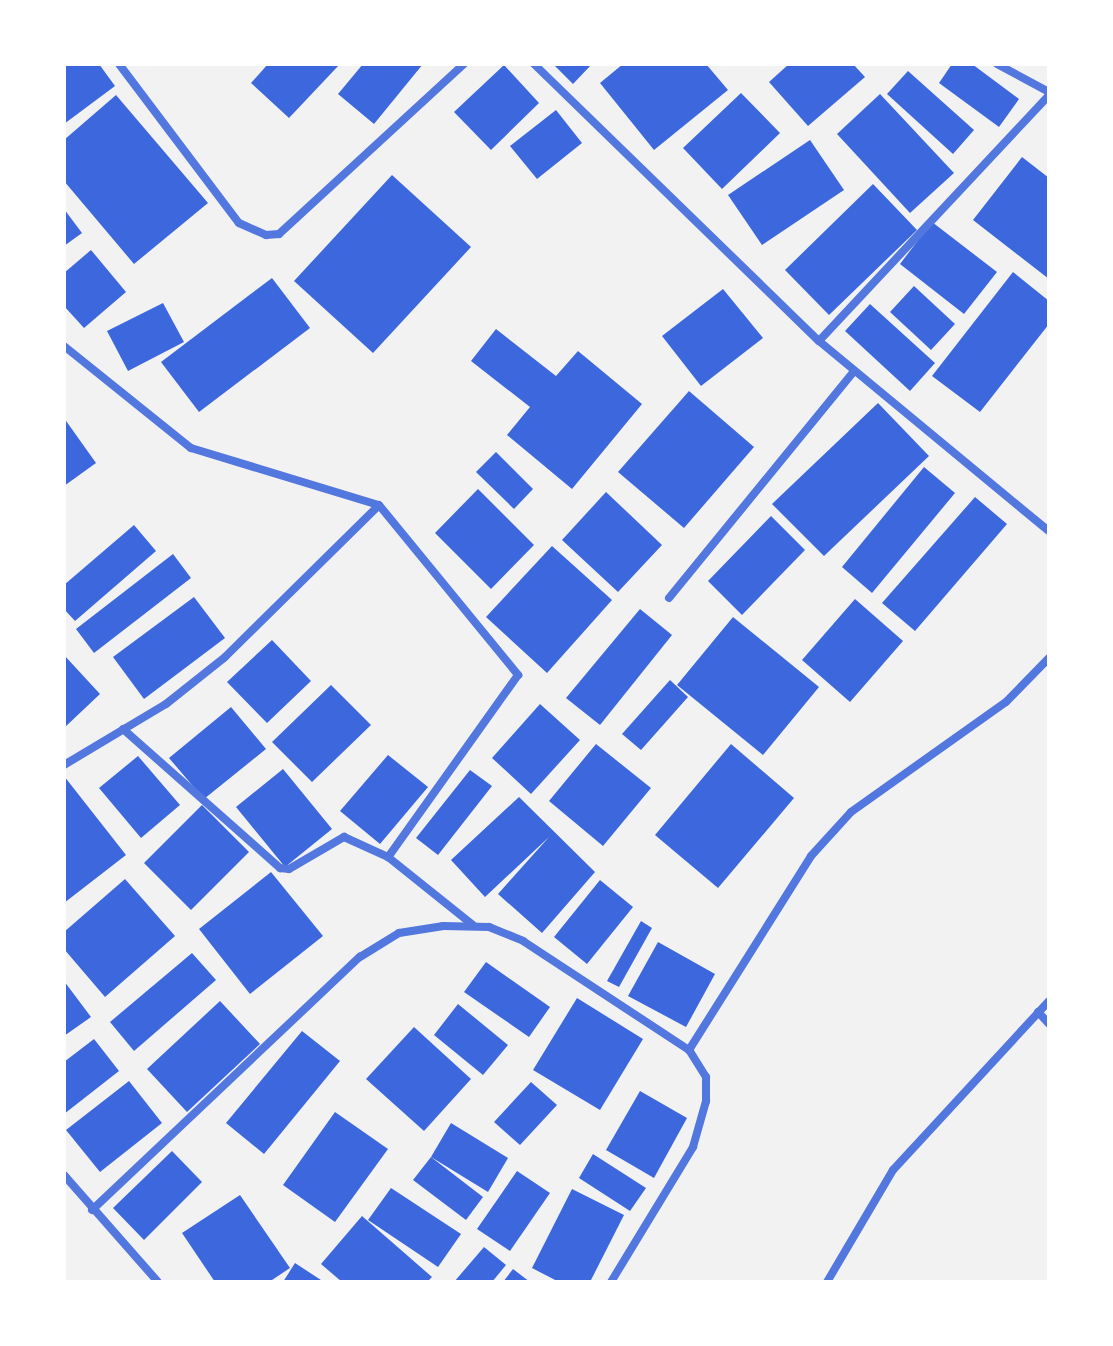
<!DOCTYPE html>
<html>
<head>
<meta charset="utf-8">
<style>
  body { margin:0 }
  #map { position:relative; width:1113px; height:1346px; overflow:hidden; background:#f2f2f2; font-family:Barlow,sans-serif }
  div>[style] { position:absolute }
  .building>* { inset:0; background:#3d67dc }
  .minor>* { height:8px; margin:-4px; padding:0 4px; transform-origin:4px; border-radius:4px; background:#5277de }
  span { translate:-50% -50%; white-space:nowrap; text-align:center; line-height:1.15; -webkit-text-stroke:6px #fff; paint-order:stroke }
  .frame { position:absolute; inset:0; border:66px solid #fff; pointer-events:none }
</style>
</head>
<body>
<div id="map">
  <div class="building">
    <div style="clip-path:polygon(64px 64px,99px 64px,115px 86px,64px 124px)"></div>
    <div style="clip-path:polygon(268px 64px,340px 64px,289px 118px,251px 83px)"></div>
    <div style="clip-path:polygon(363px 64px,423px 64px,374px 124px,338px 94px)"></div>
    <div style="clip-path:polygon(553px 64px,592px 64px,573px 84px)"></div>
    <div style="clip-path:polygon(623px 64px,706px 64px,728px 90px,654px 150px,600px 83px)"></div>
    <div style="clip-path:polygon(789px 64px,853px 64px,865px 77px,808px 126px,769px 82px)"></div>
    <div style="clip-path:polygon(952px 64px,972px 64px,1019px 99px,999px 127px,939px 83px)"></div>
    <div style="clip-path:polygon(504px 65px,539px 103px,491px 150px,454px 112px)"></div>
    <div style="clip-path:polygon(908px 71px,974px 130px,953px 154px,887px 94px)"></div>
    <div style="clip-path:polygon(741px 93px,780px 133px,722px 189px,683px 148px)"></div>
    <div style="clip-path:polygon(880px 94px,954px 173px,910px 213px,837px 134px)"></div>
    <div style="clip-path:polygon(116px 95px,208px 203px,134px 264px,64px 181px,64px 140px)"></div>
    <div style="clip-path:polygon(556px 110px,582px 143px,537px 179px,510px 146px)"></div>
    <div style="clip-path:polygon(810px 140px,844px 190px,762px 245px,728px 195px)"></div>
    <div style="clip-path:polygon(1022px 157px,1049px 178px,1049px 279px,973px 220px)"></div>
    <div style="clip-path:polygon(392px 175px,471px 247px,373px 353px,294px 281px)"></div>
    <div style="clip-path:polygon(873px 184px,917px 230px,829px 315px,785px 270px)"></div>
    <div style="clip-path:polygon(64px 209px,82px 233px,64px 246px)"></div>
    <div style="clip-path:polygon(932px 222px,997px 272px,964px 314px,900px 264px)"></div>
    <div style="clip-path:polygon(91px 250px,126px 292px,84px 328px,64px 306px,64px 273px)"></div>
    <div style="clip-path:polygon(1013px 272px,1049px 301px,1049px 324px,980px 412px,932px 376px)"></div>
    <div style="clip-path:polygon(272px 278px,310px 328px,199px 412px,161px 362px)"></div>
    <div style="clip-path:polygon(914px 286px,955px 324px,931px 350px,890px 312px)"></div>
    <div style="clip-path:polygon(723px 289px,763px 338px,701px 386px,662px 336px)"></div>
    <div style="clip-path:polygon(163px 303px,184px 342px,128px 371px,107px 331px)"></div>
    <div style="clip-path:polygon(870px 304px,935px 363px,910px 391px,845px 331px)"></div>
    <div style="clip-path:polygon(496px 329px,556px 376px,578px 351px,642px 404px,572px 489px,507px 435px,530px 407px,471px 361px)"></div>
    <div style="clip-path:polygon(689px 391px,754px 447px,684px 528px,618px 472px)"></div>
    <div style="clip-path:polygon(878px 403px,929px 456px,824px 556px,772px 504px)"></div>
    <div style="clip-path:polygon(64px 418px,96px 463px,64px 486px)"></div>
    <div style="clip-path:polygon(496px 452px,533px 489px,514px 509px,476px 472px)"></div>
    <div style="clip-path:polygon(924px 467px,955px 493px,872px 593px,842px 567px)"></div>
    <div style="clip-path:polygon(478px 489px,534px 545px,491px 589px,435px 533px)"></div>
    <div style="clip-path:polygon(606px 492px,662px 545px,618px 592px,562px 540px)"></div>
    <div style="clip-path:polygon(975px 497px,1007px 524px,915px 631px,882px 603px)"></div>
    <div style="clip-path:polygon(771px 516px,805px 550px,742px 615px,708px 581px)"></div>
    <div style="clip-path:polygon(134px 525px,156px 551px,75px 621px,64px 609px,64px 585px)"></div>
    <div style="clip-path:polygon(552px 546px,612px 600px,547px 673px,486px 617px)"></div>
    <div style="clip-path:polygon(173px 554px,191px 578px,94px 653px,76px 629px)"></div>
    <div style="clip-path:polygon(194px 597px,225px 638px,144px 699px,113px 657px)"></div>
    <div style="clip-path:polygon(855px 599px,903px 641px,850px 702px,802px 660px)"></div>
    <div style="clip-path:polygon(640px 609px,672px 635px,600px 725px,566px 698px)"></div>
    <div style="clip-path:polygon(733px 617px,819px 687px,763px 755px,677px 685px)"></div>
    <div style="clip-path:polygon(272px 640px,311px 681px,267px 723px,227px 682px)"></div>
    <div style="clip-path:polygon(64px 655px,100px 694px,64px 728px)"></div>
    <div style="clip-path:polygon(670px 680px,688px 697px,641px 750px,622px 734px)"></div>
    <div style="clip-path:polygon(331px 685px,371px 725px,312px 782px,272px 742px)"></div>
    <div style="clip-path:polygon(540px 704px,580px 740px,531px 794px,492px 758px)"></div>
    <div style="clip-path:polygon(231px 707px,266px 749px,204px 799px,169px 758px)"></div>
    <div style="clip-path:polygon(596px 744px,651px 788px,603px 846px,549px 801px)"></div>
    <div style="clip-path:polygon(731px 744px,794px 798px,718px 888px,655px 835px)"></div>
    <div style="clip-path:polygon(388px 755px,428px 787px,380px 844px,340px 811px)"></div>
    <div style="clip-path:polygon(138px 756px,180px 805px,141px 838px,99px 788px)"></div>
    <div style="clip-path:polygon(283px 769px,332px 829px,285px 867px,236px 807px)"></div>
    <div style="clip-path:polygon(470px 770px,492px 786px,438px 855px,416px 838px)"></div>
    <div style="clip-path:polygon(64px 776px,126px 855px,64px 903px)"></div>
    <div style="clip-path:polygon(519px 797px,595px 872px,542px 933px,498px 894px,549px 837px,485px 897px,451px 860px)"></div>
    <div style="clip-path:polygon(202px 805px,249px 852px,191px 910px,144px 863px)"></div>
    <div style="clip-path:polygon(271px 872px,323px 936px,250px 994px,199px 929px)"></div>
    <div style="clip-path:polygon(125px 879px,175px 936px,105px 997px,64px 949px,64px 932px)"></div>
    <div style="clip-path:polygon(600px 880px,633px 907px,587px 964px,554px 937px)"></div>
    <div style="clip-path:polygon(641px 921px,652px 928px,619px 987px,607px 981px)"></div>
    <div style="clip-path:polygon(658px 942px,715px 974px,686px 1027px,628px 996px)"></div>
    <div style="clip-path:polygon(192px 953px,216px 980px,134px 1051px,110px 1022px)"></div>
    <div style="clip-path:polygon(486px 962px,550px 1007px,529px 1037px,464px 992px)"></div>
    <div style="clip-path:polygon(64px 981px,91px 1017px,64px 1036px)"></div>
    <div style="clip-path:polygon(577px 998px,643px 1039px,600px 1110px,533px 1070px)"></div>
    <div style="clip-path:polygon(220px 1001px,260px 1044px,187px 1112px,147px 1069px)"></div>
    <div style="clip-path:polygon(458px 1004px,508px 1045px,483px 1075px,434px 1035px)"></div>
    <div style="clip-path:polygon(414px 1027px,471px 1079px,424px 1131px,366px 1079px)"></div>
    <div style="clip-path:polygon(302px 1031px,340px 1061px,264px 1154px,226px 1123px)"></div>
    <div style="clip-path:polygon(94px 1039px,119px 1071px,64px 1114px,64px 1062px)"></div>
    <div style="clip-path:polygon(129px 1081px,162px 1123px,100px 1172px,66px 1130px)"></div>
    <div style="clip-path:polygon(531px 1082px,557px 1105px,520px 1145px,494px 1122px)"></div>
    <div style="clip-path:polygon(640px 1091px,687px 1118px,654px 1178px,606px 1150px)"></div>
    <div style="clip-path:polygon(335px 1112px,388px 1149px,335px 1222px,283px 1185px)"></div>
    <div style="clip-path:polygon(451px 1123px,508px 1158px,488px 1192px,431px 1157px)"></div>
    <div style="clip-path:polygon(172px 1151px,202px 1182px,144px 1240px,113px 1208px)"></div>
    <div style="clip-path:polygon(593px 1154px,646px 1188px,630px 1211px,579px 1178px)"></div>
    <div style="clip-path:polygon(431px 1157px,483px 1197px,466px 1220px,413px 1180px)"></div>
    <div style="clip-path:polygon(517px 1171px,550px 1193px,510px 1251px,477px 1229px)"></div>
    <div style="clip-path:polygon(391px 1188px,461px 1234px,438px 1267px,368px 1220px)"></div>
    <div style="clip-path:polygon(572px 1189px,624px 1215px,590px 1282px,559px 1282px,532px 1268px)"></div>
    <div style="clip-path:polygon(240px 1195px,290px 1268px,269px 1282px,215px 1282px,182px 1233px)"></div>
    <div style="clip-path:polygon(362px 1216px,432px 1277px,427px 1282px,342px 1282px,321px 1264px)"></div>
    <div style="clip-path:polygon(484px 1247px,506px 1265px,492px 1282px,454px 1282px)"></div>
    <div style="clip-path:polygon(295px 1263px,324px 1282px,283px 1282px)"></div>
    <div style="clip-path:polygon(513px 1269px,530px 1282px,503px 1282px)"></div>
  </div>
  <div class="minor">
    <div style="left:119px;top:64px;width:199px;rotate:53deg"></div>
    <div style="left:239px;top:223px;width:30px;rotate:24deg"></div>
    <div style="left:266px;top:235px;width:13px;rotate:-4deg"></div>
    <div style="left:279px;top:234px;width:251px;rotate:-42.6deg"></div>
    <div style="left:534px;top:64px;width:397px;rotate:44.2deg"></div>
    <div style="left:819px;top:341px;width:298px;rotate:39.6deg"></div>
    <div style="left:997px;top:64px;width:59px;rotate:28.3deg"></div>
    <div style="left:819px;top:341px;width:337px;rotate:-46.9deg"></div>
    <div style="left:64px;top:346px;width:163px;rotate:38.8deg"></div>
    <div style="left:191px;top:448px;width:196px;rotate:16.9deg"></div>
    <div style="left:379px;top:505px;width:220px;rotate:50.7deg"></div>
    <div style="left:518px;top:675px;width:224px;rotate:125.5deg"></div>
    <div style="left:669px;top:598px;width:293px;rotate:-50.8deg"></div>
    <div style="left:123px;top:729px;width:210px;rotate:41.5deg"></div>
    <div style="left:280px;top:868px;width:9px;rotate:6deg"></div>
    <div style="left:289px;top:869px;width:64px;rotate:-30.2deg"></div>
    <div style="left:344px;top:837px;width:48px;rotate:24.4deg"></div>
    <div style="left:388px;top:857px;width:109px;rotate:38.7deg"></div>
    <div style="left:64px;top:765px;width:119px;rotate:-30.9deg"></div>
    <div style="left:166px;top:704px;width:75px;rotate:-38.5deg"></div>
    <div style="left:225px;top:657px;width:216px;rotate:-44.6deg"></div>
    <div style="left:1038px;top:1012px;width:16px;rotate:47deg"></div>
    <div style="left:64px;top:1175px;width:142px;rotate:48.7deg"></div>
    <div style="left:92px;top:1210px;width:369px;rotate:-43.4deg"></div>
    <div style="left:360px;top:957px;width:46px;rotate:-31.6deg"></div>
    <div style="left:399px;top:933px;width:45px;rotate:-9deg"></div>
    <div style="left:443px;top:926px;width:46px;rotate:1.2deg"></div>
    <div style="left:489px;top:927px;width:37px;rotate:22deg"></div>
    <div style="left:523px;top:941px;width:199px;rotate:33.3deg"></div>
    <div style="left:611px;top:1282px;width:158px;rotate:-58.7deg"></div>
    <div style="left:693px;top:1147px;width:48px;rotate:-74.2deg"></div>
    <div style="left:706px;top:1101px;width:24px;rotate:-90deg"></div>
    <div style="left:706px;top:1077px;width:32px;rotate:-122deg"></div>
    <div style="left:689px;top:1050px;width:229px;rotate:-57.8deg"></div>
    <div style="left:811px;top:856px;width:59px;rotate:-47.7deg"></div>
    <div style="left:851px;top:812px;width:190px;rotate:-35.4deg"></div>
    <div style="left:1006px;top:702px;width:62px;rotate:-45.7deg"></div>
    <div style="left:827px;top:1282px;width:130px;rotate:-59.5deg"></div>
    <div style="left:893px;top:1170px;width:230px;rotate:-47.3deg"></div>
  </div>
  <div class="frame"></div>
</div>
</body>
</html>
